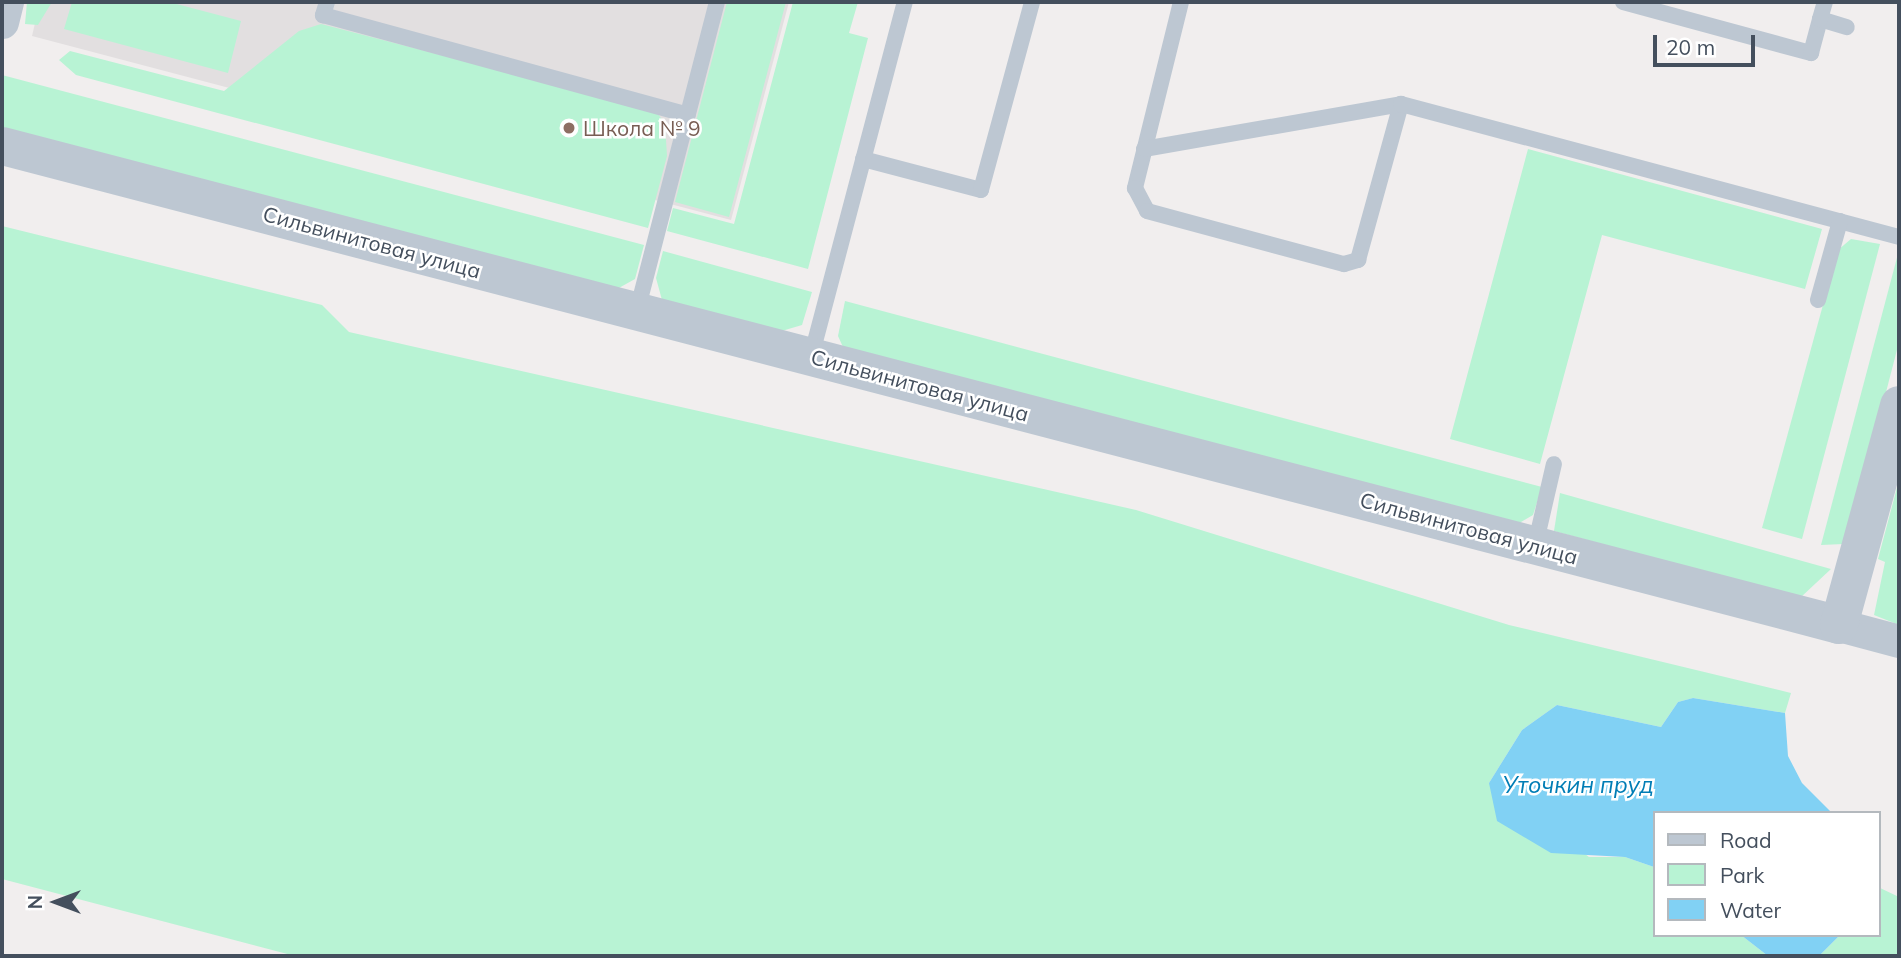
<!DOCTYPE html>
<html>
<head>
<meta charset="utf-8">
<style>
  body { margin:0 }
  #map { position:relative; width:1901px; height:958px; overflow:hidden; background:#f1eeee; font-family:Mulish,sans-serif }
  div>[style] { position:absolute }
  .education>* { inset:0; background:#e2dfe0 }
  .green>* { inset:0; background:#b8f3d4 }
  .water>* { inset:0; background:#81d1f4 }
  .service>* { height:16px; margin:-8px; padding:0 8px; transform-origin:8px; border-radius:8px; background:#bdc7d2 }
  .minor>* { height:33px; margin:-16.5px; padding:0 16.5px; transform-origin:16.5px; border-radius:16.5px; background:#bdc7d2 }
  .tertiary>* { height:38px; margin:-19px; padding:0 19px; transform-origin:19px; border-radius:19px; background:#bdc7d2 }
  .dots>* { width:19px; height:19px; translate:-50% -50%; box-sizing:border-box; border:4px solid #fff; border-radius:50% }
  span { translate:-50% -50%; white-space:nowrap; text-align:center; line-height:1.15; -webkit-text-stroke:5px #fff; paint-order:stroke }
  .education-label { font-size:21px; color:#785e54 }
  .left { translate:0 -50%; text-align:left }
  .street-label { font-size:21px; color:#444f5d }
  .water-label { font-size:23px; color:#007db5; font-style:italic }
  .frame { position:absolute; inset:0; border:4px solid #444f5d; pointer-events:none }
  .legend { position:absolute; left:1653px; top:811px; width:228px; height:126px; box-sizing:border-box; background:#fff; border:2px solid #b4b9be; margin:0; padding:9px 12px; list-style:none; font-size:21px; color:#444f5d }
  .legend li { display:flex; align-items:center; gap:14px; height:35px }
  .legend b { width:35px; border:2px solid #b4b9be }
  .north { position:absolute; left:21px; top:867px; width:70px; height:70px; -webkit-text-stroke:5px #fff; paint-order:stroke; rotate:270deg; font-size:19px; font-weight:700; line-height:28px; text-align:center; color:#444f5d }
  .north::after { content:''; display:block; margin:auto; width:24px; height:32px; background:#444f5d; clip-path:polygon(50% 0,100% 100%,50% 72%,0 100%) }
  .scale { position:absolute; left:1653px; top:35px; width:102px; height:32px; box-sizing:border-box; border:4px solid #444f5d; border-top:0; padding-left:9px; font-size:21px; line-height:24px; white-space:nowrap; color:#444f5d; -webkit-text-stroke:5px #fff; paint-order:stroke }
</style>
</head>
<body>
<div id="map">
  <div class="education">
    <div style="clip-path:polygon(40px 2px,789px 2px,731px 220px,32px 36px)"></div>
  </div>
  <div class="green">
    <div style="clip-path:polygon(27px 2px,52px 2px,38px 25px,25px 24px)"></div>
    <div style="clip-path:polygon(72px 2px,169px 2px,241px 21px,228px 73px,64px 29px)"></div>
    <div style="clip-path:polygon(727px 2px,786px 2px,729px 217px,675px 202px)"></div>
    <div style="clip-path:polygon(793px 2px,858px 2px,849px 33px,868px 38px,808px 269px,667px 231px,673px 208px,734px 224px)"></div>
    <div style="clip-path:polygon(321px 24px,656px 111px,665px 124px,667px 156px,648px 228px,76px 75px,59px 60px,70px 51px,224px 91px,299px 31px)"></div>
    <div style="clip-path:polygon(2px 75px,644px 245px,635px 279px,617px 289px,2px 129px)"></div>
    <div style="clip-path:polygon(1528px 149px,1822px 229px,1805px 289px,1602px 235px,1540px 464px,1450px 439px)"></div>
    <div style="clip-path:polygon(2px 226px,322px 305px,349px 332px,1136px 510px,1509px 625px,1791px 693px,1785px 713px,1693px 698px,1678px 702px,1661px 727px,1557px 705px,1522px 730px,1489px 783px,1589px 857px,1625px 857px,1654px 867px,1654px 935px,1741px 935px,1768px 956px,295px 956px,2px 879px)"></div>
    <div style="clip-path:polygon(1851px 239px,1880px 244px,1802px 539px,1762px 528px,1838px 250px)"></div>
    <div style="clip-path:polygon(1899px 250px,1899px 342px,1849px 535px,1844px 544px,1821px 545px)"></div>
    <div style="clip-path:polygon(663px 251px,812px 292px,802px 325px,775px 333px,662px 300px,656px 278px)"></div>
    <div style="clip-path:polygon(845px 301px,1542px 487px,1533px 515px,1516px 525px,843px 347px,838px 336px)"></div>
    <div style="clip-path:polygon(1899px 480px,1899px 625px,1874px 615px,1885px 562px,1878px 559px)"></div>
    <div style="clip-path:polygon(1560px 493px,1831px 569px,1800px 598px,1554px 531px)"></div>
    <div style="clip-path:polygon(1878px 887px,1899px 897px,1899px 956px,1819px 956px,1840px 935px,1878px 935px)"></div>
  </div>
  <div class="water">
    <div style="clip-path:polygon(1693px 698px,1785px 713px,1788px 756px,1802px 783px,1832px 813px,1654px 813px,1654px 867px,1625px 857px,1551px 853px,1497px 821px,1489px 783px,1522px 730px,1557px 705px,1661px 727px,1678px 702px)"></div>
    <div style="clip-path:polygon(1741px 935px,1840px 935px,1819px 956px,1768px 956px)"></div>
  </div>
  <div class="service">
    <div style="left:327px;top:2px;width:14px;rotate:107deg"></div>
    <div style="left:323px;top:15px;width:378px;rotate:15.3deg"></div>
    <div style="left:1181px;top:2px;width:192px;rotate:103.9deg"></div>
    <div style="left:1135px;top:188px;width:26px;rotate:62deg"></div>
    <div style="left:1147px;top:211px;width:204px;rotate:15.1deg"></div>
    <div style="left:1344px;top:264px;width:15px;rotate:-16deg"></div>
    <div style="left:1358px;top:260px;width:162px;rotate:-74.6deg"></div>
    <div style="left:1623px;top:2px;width:195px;rotate:15.2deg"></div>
    <div style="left:1811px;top:53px;width:35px;rotate:-75deg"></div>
    <div style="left:1820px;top:19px;width:28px;rotate:17deg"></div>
    <div style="left:1820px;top:19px;width:18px;rotate:-74deg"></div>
    <div style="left:1144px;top:149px;width:261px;rotate:-9.9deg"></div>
    <div style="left:1401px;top:104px;width:515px;rotate:14.95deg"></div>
    <div style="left:863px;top:159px;width:122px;rotate:14.7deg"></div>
    <div style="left:981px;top:190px;width:195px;rotate:-74.8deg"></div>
    <div style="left:1818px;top:300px;width:82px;rotate:-74.4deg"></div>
    <div style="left:637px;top:311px;width:319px;rotate:-75.5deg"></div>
    <div style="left:811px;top:357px;width:367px;rotate:-75.2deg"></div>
    <div style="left:1535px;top:546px;width:84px;rotate:-77deg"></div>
  </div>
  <div class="minor">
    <div style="left:2px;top:22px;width:21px;rotate:-76deg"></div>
    <div style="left:1839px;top:625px;width:62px;rotate:14.9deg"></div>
  </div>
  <div class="tertiary">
    <div style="left:2px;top:146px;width:1898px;rotate:14.61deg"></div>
    <div style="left:1839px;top:625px;width:228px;rotate:-74.7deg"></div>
  </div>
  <div class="dots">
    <div style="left:569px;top:128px;background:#8d6e63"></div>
  </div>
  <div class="education-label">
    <span class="left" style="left:583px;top:128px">Школа № 9</span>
  </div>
  <div class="street-label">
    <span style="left:372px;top:242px;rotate:15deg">Сильвинитовая улица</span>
    <span style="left:920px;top:385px;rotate:15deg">Сильвинитовая улица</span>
    <span style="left:1469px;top:528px;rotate:15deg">Сильвинитовая улица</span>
  </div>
  <div class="water-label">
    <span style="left:1578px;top:785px">Уточкин пруд</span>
  </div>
  <div class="frame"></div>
  <ul class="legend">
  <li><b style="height:9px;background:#bdc7d2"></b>Road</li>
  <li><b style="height:19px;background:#b8f3d4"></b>Park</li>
  <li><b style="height:19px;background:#81d1f4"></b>Water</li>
  </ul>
  <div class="north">N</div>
  <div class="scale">20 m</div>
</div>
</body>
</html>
